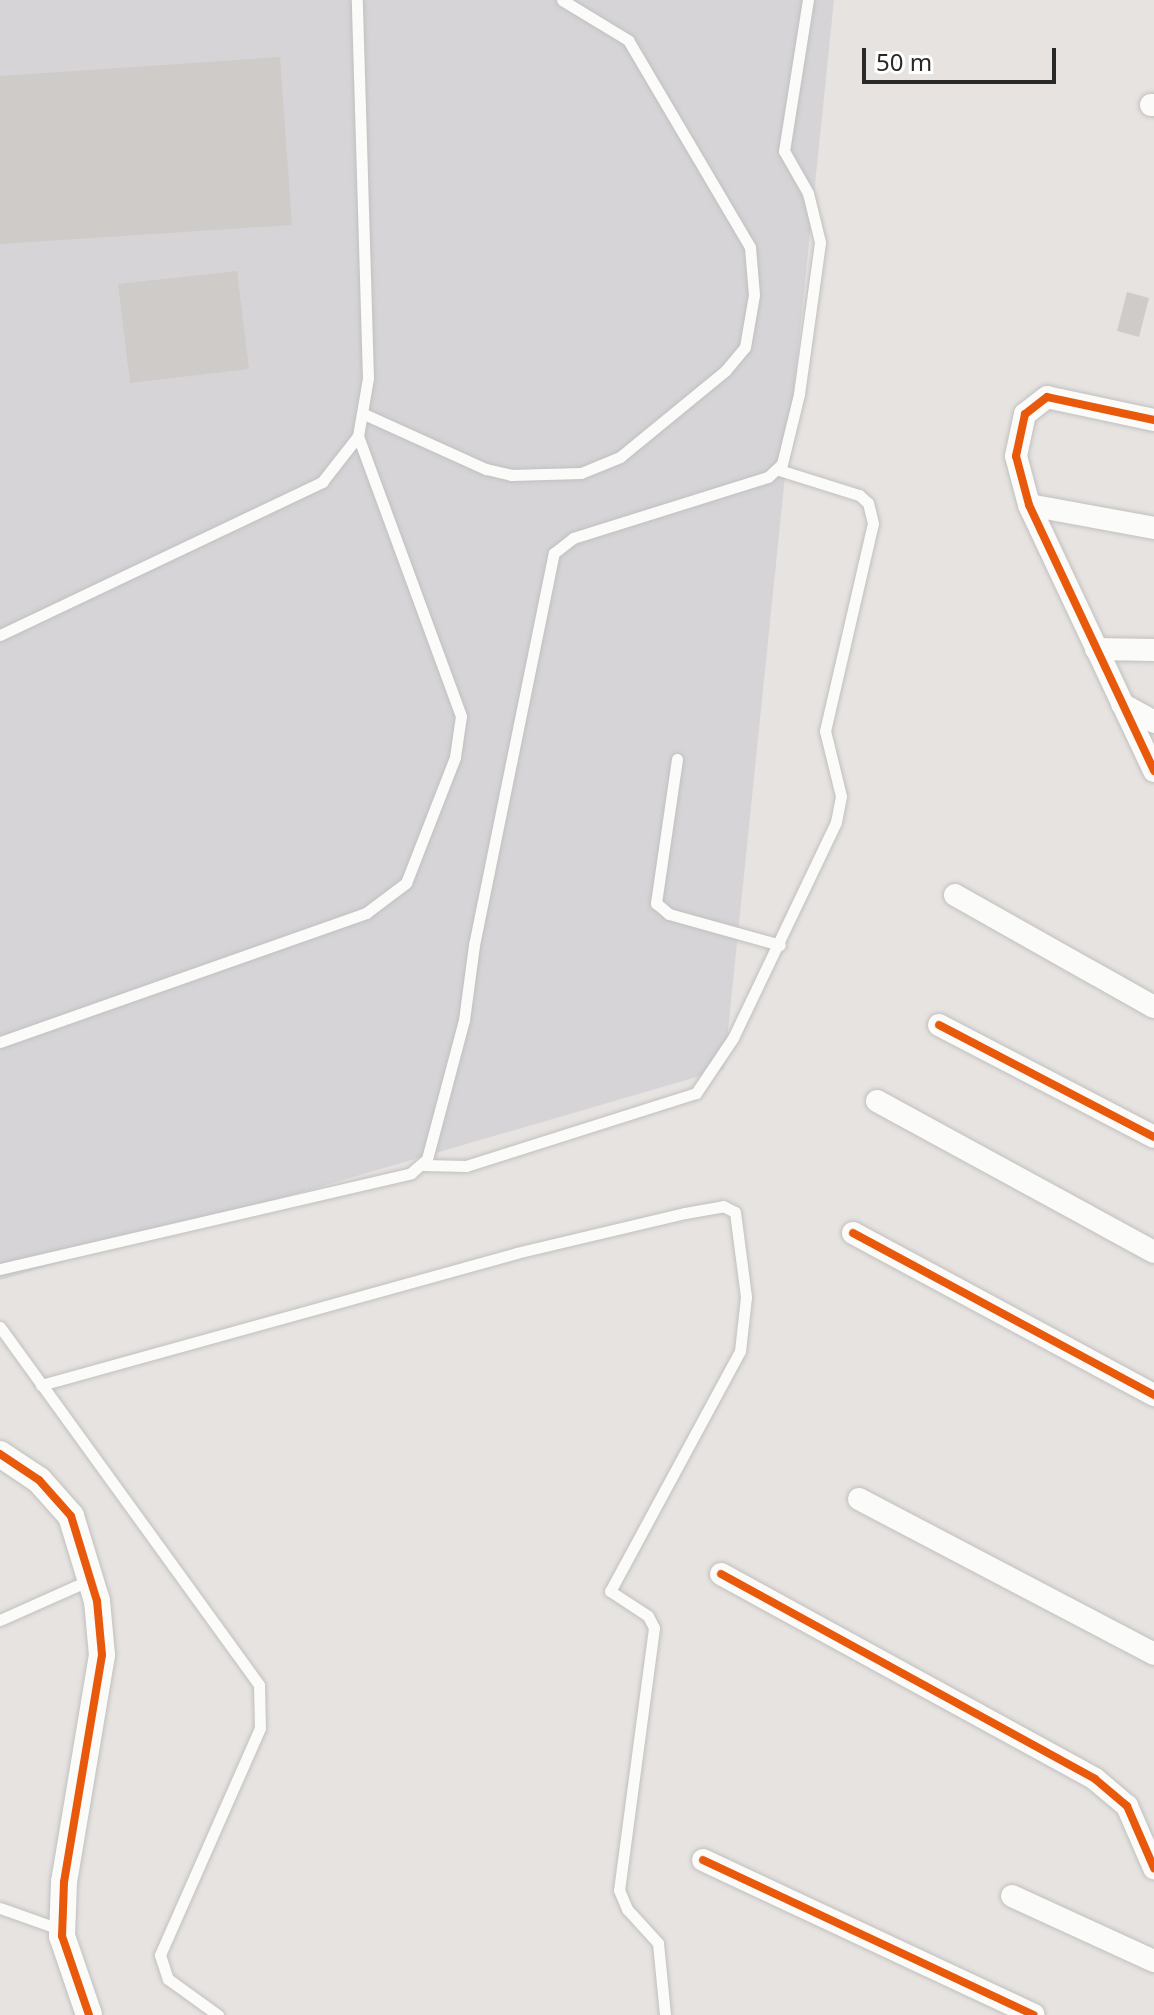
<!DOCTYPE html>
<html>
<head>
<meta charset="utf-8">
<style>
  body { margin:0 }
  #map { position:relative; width:1154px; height:2015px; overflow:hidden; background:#e6e3e0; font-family:"Noto Sans",sans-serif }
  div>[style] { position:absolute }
  .industrial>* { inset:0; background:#d6d4d7 }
  .building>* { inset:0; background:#cecbc9 }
  .roads { filter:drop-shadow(0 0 2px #c1c0c0) drop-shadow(0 0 2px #c1c0c0) }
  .service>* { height:11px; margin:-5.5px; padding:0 5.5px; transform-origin:5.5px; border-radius:5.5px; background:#fbfbfa }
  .minor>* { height:22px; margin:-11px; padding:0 11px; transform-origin:11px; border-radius:11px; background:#fbfbfa }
  .tertiary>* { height:26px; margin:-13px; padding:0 13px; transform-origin:13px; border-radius:13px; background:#fbfbfa }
  .cycleway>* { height:8px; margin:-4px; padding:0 4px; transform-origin:4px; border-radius:4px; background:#e8590c }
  span { translate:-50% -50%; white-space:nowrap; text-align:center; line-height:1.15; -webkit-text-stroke:7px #fff; paint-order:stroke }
  .scale { position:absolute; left:862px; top:48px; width:194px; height:36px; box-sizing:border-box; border:4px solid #292929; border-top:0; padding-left:10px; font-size:24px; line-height:28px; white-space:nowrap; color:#292929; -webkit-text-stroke:6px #fff; paint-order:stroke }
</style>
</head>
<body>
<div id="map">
  <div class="industrial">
    <div style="clip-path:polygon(0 0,834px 0,724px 1069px,0 1280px)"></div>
  </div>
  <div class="building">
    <div style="clip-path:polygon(280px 57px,292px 225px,0 244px,0 76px)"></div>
    <div style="clip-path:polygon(237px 271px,249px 369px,130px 383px,118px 284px)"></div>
    <div style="clip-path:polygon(1127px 292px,1149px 298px,1139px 337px,1117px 331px)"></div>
  </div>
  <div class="roads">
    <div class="service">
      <div style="left:364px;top:414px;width:134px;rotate:24.3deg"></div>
      <div style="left:486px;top:469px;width:26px;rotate:13deg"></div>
      <div style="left:511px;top:475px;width:70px;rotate:-1.6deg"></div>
      <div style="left:581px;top:473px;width:42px;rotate:-22.3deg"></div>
      <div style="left:620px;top:457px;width:136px;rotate:-39.3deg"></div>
      <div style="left:725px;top:371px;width:31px;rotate:-50deg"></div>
      <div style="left:745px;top:347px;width:53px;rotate:-80.2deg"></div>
      <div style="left:754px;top:295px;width:48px;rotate:-94.8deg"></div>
      <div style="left:750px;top:247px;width:240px;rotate:-120.5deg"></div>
      <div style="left:628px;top:40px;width:77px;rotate:-148.8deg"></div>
      <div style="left:0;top:635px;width:357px;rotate:-25.4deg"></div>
      <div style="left:322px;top:482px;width:58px;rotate:-52deg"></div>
      <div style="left:358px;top:436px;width:59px;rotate:-80.2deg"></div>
      <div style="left:368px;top:378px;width:378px;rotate:-91.7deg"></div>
      <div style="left:677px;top:759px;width:146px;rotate:98.3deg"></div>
      <div style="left:656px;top:903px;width:17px;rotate:40deg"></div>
      <div style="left:669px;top:914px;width:115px;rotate:15.6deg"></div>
      <div style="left:0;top:1042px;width:388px;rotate:-19.4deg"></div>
      <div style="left:366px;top:913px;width:50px;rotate:-36.9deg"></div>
      <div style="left:406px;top:883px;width:135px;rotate:-68.7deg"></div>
      <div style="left:455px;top:757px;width:41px;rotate:-81.7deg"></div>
      <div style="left:461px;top:716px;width:298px;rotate:-110.2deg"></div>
      <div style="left:423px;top:1165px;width:43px;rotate:1.3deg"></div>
      <div style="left:466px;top:1166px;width:241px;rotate:-17.6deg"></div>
      <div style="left:696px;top:1093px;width:66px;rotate:-56.1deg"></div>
      <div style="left:733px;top:1038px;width:239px;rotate:-64.5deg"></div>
      <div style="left:836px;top:822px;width:26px;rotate:-79deg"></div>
      <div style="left:841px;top:796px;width:67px;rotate:-103.8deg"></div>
      <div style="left:825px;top:731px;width:213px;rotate:-77deg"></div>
      <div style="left:873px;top:523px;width:21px;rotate:-104deg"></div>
      <div style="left:868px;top:503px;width:12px;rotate:-138deg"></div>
      <div style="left:859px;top:495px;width:84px;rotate:-162.6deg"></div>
      <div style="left:0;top:1269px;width:422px;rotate:-13.1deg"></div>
      <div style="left:411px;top:1173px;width:21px;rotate:-41deg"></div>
      <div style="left:427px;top:1159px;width:144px;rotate:-75.1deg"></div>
      <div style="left:464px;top:1020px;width:76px;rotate:-82.4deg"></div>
      <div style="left:474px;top:945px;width:400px;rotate:-78.5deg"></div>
      <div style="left:554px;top:553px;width:24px;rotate:-38deg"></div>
      <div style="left:573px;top:538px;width:204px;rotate:-17.4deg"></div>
      <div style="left:768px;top:477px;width:19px;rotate:-43deg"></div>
      <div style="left:782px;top:464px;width:72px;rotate:-76.3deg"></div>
      <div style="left:799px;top:394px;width:153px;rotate:-82.1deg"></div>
      <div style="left:820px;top:242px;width:50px;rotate:-103.8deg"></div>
      <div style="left:808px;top:193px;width:48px;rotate:-119.7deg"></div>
      <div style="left:784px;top:151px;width:153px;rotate:-81deg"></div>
      <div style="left:0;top:1327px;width:442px;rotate:54.1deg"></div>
      <div style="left:259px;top:1685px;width:43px;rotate:88.7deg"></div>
      <div style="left:260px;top:1728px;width:248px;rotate:113.8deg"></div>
      <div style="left:160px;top:1955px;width:25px;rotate:72deg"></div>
      <div style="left:168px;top:1979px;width:62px;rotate:35.8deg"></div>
      <div style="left:41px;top:1385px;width:493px;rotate:-15.5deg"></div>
      <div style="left:516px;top:1253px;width:174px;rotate:-13.3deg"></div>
      <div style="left:685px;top:1213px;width:39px;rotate:-10deg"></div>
      <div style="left:723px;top:1206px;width:13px;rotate:27deg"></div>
      <div style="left:735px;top:1212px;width:86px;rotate:82.6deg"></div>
      <div style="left:746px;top:1297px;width:54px;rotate:96.3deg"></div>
      <div style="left:740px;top:1351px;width:273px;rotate:118.4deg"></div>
      <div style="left:610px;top:1591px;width:45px;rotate:33.3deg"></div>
      <div style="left:648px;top:1616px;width:13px;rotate:63deg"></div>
      <div style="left:654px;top:1628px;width:264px;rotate:97.6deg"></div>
      <div style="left:619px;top:1890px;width:21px;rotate:67deg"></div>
      <div style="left:627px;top:1909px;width:46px;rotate:47.6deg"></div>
      <div style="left:658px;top:1943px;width:72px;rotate:84.4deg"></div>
      <div style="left:0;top:1620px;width:98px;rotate:-24deg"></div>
      <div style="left:0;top:1908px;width:66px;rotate:19.5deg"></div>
    </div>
    <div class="minor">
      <div style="left:1151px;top:105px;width:3px"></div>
      <div style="left:1154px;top:420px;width:109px;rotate:-167.9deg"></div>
      <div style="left:1047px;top:397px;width:28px;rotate:142deg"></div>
      <div style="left:1025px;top:414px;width:43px;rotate:102.1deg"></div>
      <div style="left:1016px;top:456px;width:51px;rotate:75.1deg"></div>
      <div style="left:1029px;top:505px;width:294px;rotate:64.8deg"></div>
      <div style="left:1029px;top:505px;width:127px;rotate:10.4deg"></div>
      <div style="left:1096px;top:649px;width:58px;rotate:1deg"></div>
      <div style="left:1122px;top:704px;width:37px;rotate:29deg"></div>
      <div style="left:955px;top:895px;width:228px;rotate:29.4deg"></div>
      <div style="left:939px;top:1025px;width:242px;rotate:27.5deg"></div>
      <div style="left:877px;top:1101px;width:315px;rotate:28.6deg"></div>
      <div style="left:853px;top:1233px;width:342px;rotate:28.3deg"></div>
      <div style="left:859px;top:1499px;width:333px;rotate:27.7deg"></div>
      <div style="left:721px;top:1574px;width:426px;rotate:28.7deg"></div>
      <div style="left:1095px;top:1779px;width:42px;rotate:40.2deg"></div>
      <div style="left:1127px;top:1806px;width:68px;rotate:66.5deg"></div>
      <div style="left:703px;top:1860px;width:365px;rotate:25.1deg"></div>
      <div style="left:1012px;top:1896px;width:156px;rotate:24.6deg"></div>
    </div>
    <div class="tertiary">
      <div style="left:0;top:1454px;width:47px;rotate:33.7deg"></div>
      <div style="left:39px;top:1480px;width:48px;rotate:48.4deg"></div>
      <div style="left:71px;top:1516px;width:89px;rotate:73deg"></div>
      <div style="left:97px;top:1601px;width:54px;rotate:84.7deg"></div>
      <div style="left:102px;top:1655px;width:230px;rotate:99.5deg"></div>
      <div style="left:64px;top:1882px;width:54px;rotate:92.1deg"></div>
      <div style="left:62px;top:1936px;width:83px;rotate:71.1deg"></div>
    </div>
  </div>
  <div class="cycleway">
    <div style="left:1154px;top:420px;width:109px;rotate:-167.9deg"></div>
    <div style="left:1047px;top:397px;width:28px;rotate:142deg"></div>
    <div style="left:1025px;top:414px;width:43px;rotate:102.1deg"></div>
    <div style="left:1016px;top:456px;width:51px;rotate:75.1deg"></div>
    <div style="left:1029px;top:505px;width:294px;rotate:64.8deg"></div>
    <div style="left:939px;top:1025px;width:242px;rotate:27.5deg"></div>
    <div style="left:853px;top:1233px;width:342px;rotate:28.3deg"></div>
    <div style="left:0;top:1454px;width:47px;rotate:33.7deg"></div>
    <div style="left:39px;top:1480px;width:48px;rotate:48.4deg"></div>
    <div style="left:71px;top:1516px;width:89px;rotate:73deg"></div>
    <div style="left:97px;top:1601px;width:54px;rotate:84.7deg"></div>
    <div style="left:102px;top:1655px;width:230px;rotate:99.5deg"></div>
    <div style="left:64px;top:1882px;width:54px;rotate:92.1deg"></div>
    <div style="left:62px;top:1936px;width:83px;rotate:71.1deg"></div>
    <div style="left:721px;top:1574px;width:426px;rotate:28.7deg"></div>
    <div style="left:1095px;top:1779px;width:42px;rotate:40.2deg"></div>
    <div style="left:1127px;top:1806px;width:68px;rotate:66.5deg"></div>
    <div style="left:703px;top:1860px;width:365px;rotate:25.1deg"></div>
  </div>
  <div class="scale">50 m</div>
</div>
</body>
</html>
